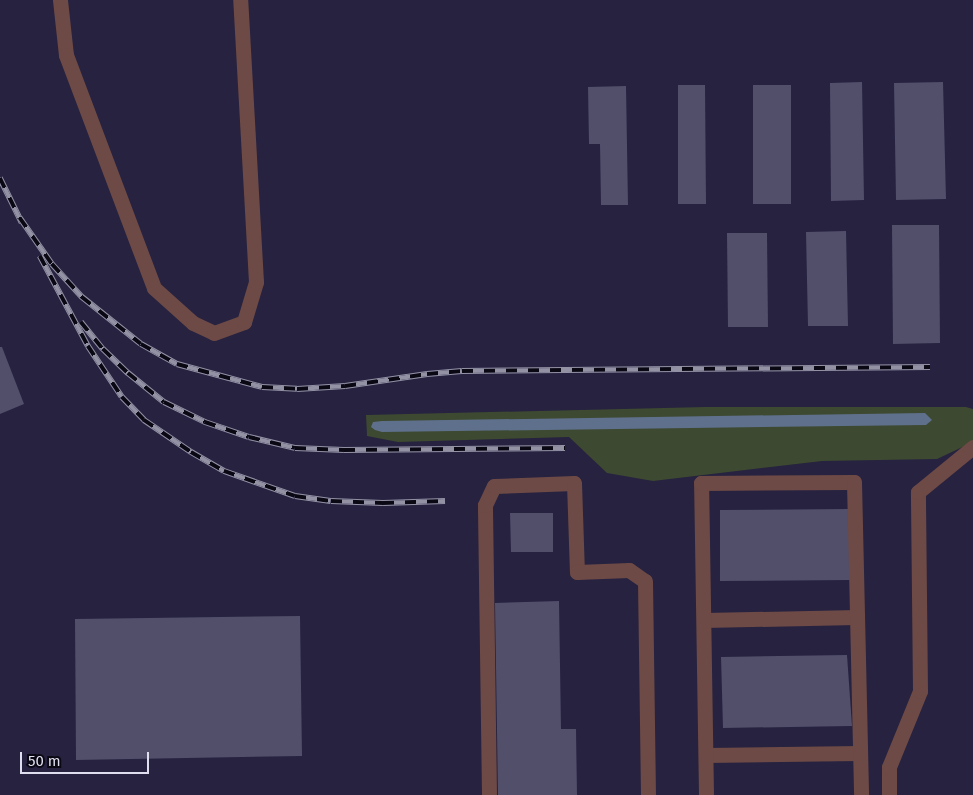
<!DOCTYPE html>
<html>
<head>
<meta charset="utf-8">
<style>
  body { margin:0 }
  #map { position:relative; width:973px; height:795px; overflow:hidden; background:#201e35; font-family:"Fira Sans",sans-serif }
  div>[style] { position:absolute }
  .built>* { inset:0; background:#262240 }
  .green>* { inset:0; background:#3d4930 }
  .water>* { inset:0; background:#5f708d }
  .building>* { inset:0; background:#514f6a }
  .minor>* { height:15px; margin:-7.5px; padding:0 7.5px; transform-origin:7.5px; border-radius:7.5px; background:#6d4a45 }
  .rail>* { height:5.5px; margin-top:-2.75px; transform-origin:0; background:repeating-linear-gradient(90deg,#0a0913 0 11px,#9392a5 0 22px); box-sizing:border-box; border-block:1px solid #9392a5 }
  span { translate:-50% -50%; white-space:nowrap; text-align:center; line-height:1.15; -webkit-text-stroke:5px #0a0913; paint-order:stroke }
  .scale { position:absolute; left:20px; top:752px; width:129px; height:22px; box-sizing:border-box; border:2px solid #dedeee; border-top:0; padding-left:6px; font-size:15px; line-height:18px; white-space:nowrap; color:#dedeee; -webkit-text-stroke:4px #0a0913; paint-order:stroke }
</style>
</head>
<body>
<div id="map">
  <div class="built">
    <div style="clip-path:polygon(0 0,973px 0,973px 795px,0 795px)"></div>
  </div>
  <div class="green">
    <div style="clip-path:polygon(705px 407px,966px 407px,973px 409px,973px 442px,937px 459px,822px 461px,653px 481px,607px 473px,569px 437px,398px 442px,367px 436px,366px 415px)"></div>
  </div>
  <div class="water">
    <div style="clip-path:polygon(925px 413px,932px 420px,926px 425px,382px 432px,375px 430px,371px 427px,373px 422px,382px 421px)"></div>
  </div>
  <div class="building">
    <div style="clip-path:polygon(862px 82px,864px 200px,831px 201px,830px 83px)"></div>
    <div style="clip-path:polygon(943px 82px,946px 199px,896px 200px,894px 83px)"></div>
    <div style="clip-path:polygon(678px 85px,705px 85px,706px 204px,678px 204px)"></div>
    <div style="clip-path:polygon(753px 85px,791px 85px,791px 204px,753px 204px)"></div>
    <div style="clip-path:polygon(626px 86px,628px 205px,601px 205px,600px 144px,589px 144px,588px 87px)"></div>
    <div style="clip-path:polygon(892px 225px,939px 225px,940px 343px,893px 344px)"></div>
    <div style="clip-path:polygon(846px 231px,848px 326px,808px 326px,806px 232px)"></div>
    <div style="clip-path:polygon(727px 233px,767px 233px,768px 327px,728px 327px)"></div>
    <div style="clip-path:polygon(0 347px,2px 347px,24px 404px,0 414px)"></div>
    <div style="clip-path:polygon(849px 509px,850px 580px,720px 581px,720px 510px)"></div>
    <div style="clip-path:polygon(510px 513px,553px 513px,553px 552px,511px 552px)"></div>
    <div style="clip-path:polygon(559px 601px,561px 729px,576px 729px,577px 795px,498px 795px,495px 603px)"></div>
    <div style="clip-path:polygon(300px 616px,302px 756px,76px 760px,75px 619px)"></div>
    <div style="clip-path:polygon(847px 655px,852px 726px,723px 728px,721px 657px)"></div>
  </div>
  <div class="minor">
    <div style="left:60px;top:0;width:55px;rotate:83.8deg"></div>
    <div style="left:66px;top:55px;width:249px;rotate:69.3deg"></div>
    <div style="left:154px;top:288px;width:52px;rotate:41.9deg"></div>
    <div style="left:193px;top:323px;width:23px;rotate:25deg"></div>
    <div style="left:214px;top:333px;width:32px;rotate:-20deg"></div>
    <div style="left:244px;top:322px;width:42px;rotate:-73.3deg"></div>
    <div style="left:256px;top:282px;width:282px;rotate:-93.2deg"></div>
    <div style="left:704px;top:620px;width:153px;rotate:-1.1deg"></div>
    <div style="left:706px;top:755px;width:154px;rotate:-0.7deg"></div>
    <div style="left:489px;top:795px;width:290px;rotate:-90.8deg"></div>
    <div style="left:485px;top:505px;width:21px;rotate:-65deg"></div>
    <div style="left:494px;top:486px;width:80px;rotate:-2.1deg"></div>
    <div style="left:574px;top:483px;width:89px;rotate:88.1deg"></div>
    <div style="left:577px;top:572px;width:52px;rotate:-2.2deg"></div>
    <div style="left:629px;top:570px;width:19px;rotate:35deg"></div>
    <div style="left:645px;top:581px;width:214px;rotate:89.2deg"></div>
    <div style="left:706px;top:795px;width:312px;rotate:-90.9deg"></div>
    <div style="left:701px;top:483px;width:153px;rotate:-0.4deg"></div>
    <div style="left:854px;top:482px;width:313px;rotate:88.7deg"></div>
    <div style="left:889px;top:795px;width:28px;rotate:-90deg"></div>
    <div style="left:889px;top:767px;width:82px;rotate:-67.8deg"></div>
    <div style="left:920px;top:691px;width:199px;rotate:-90.6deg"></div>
    <div style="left:918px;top:492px;width:71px;rotate:-39.3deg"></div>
  </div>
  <div class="rail">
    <div style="left:0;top:178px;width:50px;rotate:63.9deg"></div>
    <div style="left:20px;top:218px;width:56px;rotate:55.2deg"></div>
    <div style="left:52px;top:264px;width:45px;rotate:47.7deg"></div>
    <div style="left:82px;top:297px;width:75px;rotate:38.5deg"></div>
    <div style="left:141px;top:344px;width:41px;rotate:29.1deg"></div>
    <div style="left:177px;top:364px;width:88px;rotate:15.1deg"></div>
    <div style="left:262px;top:387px;width:35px;rotate:3deg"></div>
    <div style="left:297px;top:389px;width:48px;rotate:-3.6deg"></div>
    <div style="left:345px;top:386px;width:83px;rotate:-8.3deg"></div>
    <div style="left:427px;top:374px;width:35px;rotate:-5deg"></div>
    <div style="left:462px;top:371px;width:468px;rotate:-0.5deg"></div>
    <div style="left:40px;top:256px;width:102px;rotate:61.9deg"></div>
    <div style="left:88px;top:346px;width:61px;rotate:56.3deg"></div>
    <div style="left:122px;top:397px;width:32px;rotate:46deg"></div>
    <div style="left:144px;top:420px;width:57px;rotate:34.2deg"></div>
    <div style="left:191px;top:452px;width:38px;rotate:30deg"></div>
    <div style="left:224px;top:471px;width:75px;rotate:19.4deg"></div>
    <div style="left:295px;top:496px;width:36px;rotate:8deg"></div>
    <div style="left:331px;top:501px;width:52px;rotate:2.2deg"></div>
    <div style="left:383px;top:503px;width:62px;rotate:-1.8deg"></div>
    <div style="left:81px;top:322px;width:35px;rotate:51deg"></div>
    <div style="left:103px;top:349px;width:35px;rotate:44deg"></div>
    <div style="left:128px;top:373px;width:46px;rotate:38.9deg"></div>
    <div style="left:164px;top:402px;width:46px;rotate:26deg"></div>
    <div style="left:205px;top:422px;width:46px;rotate:18.8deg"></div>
    <div style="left:249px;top:437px;width:47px;rotate:13.4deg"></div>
    <div style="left:295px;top:448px;width:49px;rotate:2.3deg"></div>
    <div style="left:344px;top:450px;width:221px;rotate:-0.5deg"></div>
  </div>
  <div class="scale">50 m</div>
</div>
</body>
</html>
